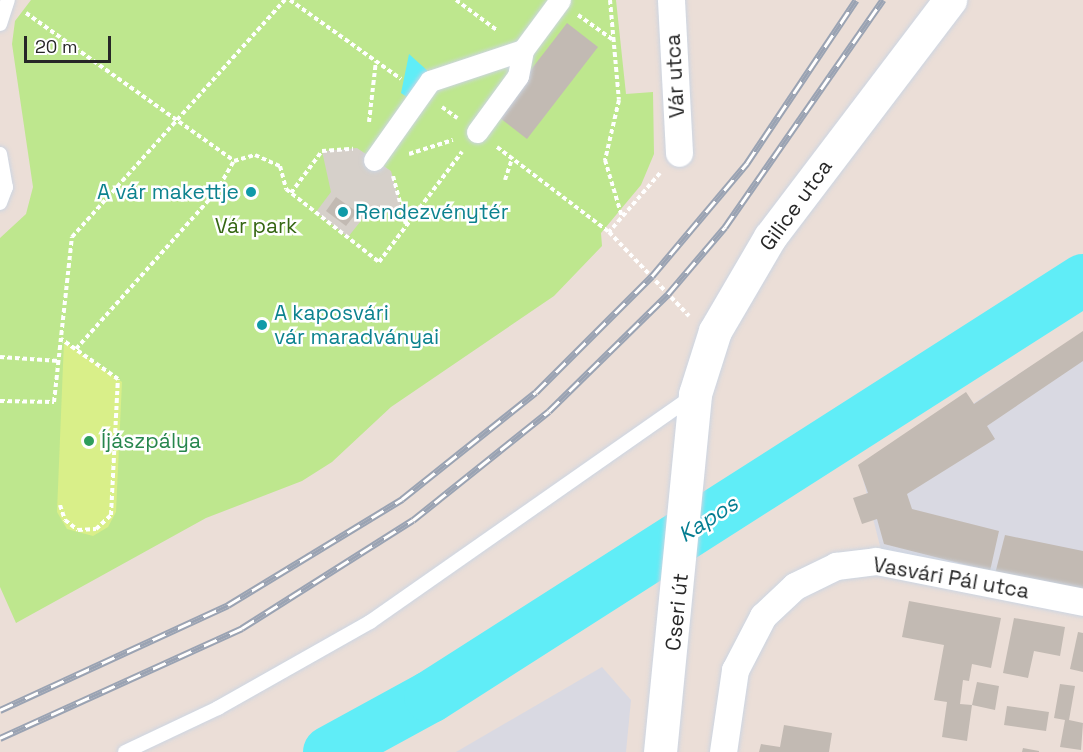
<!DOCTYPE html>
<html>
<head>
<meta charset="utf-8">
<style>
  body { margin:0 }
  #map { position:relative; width:1083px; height:752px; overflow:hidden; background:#ebded7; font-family:"Space Grotesk",sans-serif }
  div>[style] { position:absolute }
  .industrial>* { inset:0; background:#d9d9e2 }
  .green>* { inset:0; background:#bee78e }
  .pitch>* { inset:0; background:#d9ef89 }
  .plaza>* { inset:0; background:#d6d0ca }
  .water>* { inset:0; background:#60edf7 }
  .river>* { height:52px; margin:-26px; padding:0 26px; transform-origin:26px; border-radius:26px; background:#60edf7 }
  .building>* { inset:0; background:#c2bab3 }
  .path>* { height:4px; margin-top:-2px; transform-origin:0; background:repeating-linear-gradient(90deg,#fff 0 4.5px,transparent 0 7.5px) }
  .roads { filter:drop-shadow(0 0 2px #ccd5e2) drop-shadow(0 0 2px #ccd5e2) }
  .service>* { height:14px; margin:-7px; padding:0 7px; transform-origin:7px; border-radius:7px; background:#fff }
  .pedestrian>* { height:21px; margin:-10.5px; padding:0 10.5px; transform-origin:10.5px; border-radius:10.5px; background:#fff }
  .minor>* { height:27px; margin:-13.5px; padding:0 13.5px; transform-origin:13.5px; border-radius:13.5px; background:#fff }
  .tertiary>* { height:33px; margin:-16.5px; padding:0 16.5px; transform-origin:16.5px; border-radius:16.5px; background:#fff }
  .rail>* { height:7px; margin-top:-3.5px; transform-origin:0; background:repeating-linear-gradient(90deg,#fff 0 14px,#9aa3b3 0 28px); box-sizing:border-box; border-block:2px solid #9aa3b3 }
  .dots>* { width:16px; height:16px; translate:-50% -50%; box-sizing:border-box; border:3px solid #fff; border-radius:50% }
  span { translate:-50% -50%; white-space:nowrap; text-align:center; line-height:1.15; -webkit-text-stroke:5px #fff; paint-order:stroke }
  .street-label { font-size:21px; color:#272727 }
  .culture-label { font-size:21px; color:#0d838f }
  .right { translate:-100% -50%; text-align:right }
  .left { translate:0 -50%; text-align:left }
  .park-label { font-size:21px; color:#366714 }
  .leisure-label { font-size:21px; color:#27864d }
  .water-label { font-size:22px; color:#047d91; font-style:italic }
  .scale { position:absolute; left:24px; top:36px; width:87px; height:27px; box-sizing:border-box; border:3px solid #272727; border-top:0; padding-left:8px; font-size:18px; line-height:21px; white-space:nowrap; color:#272727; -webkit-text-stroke:4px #fff; paint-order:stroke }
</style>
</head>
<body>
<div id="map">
  <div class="industrial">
    <div style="clip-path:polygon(1083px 333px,1083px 589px,881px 550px,862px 475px)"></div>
    <div style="clip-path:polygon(602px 667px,631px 700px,626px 752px,456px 752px)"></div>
  </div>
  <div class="green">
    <div style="clip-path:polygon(31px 0,616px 0,626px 94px,653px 92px,654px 154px,641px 185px,601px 233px,602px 246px,554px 296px,391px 407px,332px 462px,302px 481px,206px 518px,16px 623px,0 587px,0 238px,26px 214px,33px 187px,12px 44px,15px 21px)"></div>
  </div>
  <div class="pitch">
    <div style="clip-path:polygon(64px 341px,122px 382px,116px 512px,108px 527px,93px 536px,67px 529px,57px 512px)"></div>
  </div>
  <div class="plaza">
    <div style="clip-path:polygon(357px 148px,391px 171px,402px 210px,364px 217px,348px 237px,316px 212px,331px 192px,322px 151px)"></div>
  </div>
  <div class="water">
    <div style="clip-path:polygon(409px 54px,430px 73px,411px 100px,401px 93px)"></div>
  </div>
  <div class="river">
    <div style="left:329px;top:752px;width:115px;rotate:-28.6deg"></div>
    <div style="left:430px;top:697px;width:775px;rotate:-32.56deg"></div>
  </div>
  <div class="building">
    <div style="clip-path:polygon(567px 23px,598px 47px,527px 139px,496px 115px)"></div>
    <div style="clip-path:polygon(336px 197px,357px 212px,346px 226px,326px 211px)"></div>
    <div style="clip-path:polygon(1083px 331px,1083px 361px,987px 426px,995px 439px,907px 494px,912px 509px,999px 531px,990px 571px,884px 544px,877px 519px,862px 524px,853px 498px,868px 493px,858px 465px,966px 392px,974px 404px)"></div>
    <div style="clip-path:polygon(1005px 535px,1083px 551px,1083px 592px,995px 574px)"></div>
    <div style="clip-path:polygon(909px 601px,1001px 618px,991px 668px,972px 664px,969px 681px,963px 680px,960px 704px,972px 705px,977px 682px,999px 686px,995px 710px,972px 705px,967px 741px,942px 737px,947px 702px,934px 700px,944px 645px,902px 637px)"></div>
    <div style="clip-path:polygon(1014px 618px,1065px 627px,1060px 656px,1034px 651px,1028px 678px,1003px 673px)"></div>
    <div style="clip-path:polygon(1078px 632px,1083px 633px,1083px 672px,1070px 669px)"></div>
    <div style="clip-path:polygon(1060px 684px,1075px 686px,1069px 720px,1083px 723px,1081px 750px,1060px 747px,1065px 720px,1054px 718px)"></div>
    <div style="clip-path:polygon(1007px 706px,1049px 712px,1046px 731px,1004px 725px)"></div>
    <div style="clip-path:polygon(784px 725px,832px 733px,829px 752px,759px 752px,761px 744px,780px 747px)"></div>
    <div style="clip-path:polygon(1023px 748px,1039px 751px,1039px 752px,1022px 752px)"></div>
  </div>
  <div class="path">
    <div style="left:290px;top:0;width:136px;rotate:35.4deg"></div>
    <div style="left:456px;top:0;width:52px;rotate:36.4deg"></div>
    <div style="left:610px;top:0;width:100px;rotate:84.9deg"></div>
    <div style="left:619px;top:100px;width:62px;rotate:103.1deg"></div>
    <div style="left:605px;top:160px;width:59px;rotate:73.4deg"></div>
    <div style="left:26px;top:13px;width:255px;rotate:35.4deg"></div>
    <div style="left:578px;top:15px;width:43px;rotate:35.5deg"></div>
    <div style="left:442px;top:107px;width:19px;rotate:36deg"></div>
    <div style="left:369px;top:122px;width:61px;rotate:-83.5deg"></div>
    <div style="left:497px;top:147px;width:141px;rotate:37.2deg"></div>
    <div style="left:409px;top:154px;width:46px;rotate:-17.7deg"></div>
    <div style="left:660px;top:173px;width:78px;rotate:130.8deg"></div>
    <div style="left:609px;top:232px;width:116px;rotate:46.4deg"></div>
    <div style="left:393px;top:176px;width:51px;rotate:75.1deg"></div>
    <div style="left:505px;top:180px;width:23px;rotate:-72deg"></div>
    <div style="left:291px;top:193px;width:52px;rotate:-53.6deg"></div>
    <div style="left:322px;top:151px;width:31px;rotate:-4deg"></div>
    <div style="left:76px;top:349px;width:210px;rotate:-48.3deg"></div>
    <div style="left:216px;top:192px;width:36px;rotate:-60deg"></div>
    <div style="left:234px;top:161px;width:22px;rotate:-16deg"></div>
    <div style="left:255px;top:155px;width:27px;rotate:24deg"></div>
    <div style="left:280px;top:166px;width:24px;rotate:75deg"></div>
    <div style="left:286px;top:189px;width:118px;rotate:38.1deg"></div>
    <div style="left:379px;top:262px;width:138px;rotate:-53deg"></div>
    <div style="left:0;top:357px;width:59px;rotate:3.9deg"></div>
    <div style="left:0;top:401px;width:54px;rotate:1.1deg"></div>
    <div style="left:54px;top:402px;width:166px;rotate:-83.8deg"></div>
    <div style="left:72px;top:237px;width:319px;rotate:-48.1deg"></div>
    <div style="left:60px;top:505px;width:16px;rotate:72deg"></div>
    <div style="left:65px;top:520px;width:16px;rotate:38deg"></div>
    <div style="left:78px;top:530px;width:18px;rotate:-3deg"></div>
    <div style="left:96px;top:529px;width:21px;rotate:-43deg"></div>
    <div style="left:111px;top:515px;width:136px;rotate:-87.1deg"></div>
    <div style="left:118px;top:379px;width:70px;rotate:-144.9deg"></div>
  </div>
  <div class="roads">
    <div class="service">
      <div style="left:0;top:24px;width:25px;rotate:-72deg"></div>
      <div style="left:0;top:154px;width:34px;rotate:80deg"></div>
      <div style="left:6px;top:187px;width:17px;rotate:111deg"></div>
      <div style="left:125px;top:752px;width:103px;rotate:-25.3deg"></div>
      <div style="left:218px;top:708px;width:175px;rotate:-29.5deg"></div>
      <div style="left:370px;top:622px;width:392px;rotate:-35deg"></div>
    </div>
    <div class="pedestrian">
      <div style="left:477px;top:132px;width:69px;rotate:-53.8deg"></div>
      <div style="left:518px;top:76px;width:26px;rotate:-79deg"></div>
      <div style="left:374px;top:160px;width:97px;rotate:-54.7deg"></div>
      <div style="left:430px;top:81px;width:98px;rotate:-18.4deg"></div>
      <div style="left:523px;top:50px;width:62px;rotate:-53.5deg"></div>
    </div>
    <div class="minor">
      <div style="left:671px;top:0;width:153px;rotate:87deg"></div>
      <div style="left:723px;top:752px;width:83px;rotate:-81.7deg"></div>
      <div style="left:735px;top:670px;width:61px;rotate:-62.6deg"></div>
      <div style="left:763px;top:616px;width:44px;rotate:-43.2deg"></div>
      <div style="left:795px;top:586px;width:46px;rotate:-26deg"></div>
      <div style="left:836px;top:566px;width:40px;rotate:-7.1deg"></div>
      <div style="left:876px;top:561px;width:211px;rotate:11.2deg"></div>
    </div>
    <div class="tertiary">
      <div style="left:660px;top:752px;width:360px;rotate:-84.4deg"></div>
      <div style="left:695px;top:394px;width:66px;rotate:-72.4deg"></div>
      <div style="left:715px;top:331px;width:109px;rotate:-59.7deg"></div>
      <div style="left:770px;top:237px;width:298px;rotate:-52.8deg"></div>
    </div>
  </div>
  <div class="rail">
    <div style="left:0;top:710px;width:251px;rotate:-24.7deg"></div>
    <div style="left:228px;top:605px;width:204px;rotate:-31.3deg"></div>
    <div style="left:402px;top:499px;width:171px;rotate:-38.6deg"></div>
    <div style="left:536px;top:392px;width:164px;rotate:-45deg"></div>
    <div style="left:652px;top:276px;width:148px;rotate:-49.9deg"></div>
    <div style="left:747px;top:163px;width:196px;rotate:-56.2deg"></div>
    <div style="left:0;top:738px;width:266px;rotate:-24.4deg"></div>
    <div style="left:242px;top:628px;width:202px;rotate:-32.3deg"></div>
    <div style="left:413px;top:520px;width:174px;rotate:-38.7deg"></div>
    <div style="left:549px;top:411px;width:167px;rotate:-44.5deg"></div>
    <div style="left:668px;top:294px;width:88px;rotate:-49.6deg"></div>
    <div style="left:725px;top:227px;width:277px;rotate:-55.2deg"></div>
  </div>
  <div class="dots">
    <div style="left:251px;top:192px;background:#0f9aa8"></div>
    <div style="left:343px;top:212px;background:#0f9aa8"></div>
    <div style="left:262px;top:325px;background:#0f9aa8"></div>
    <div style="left:89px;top:441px;background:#2e9e5b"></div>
  </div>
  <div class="street-label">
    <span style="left:675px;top:76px;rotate:-93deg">Vár utca</span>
    <span style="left:796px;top:205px;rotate:-54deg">Gilice utca</span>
    <span style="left:951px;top:578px;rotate:10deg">Vasvári Pál utca</span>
    <span style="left:677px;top:612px;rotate:-84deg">Cseri út</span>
  </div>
  <div class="culture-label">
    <span class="right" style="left:239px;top:192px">A vár makettje</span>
    <span class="left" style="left:355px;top:212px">Rendezvénytér</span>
    <span class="left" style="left:274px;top:325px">A kaposvári<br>vár maradványai</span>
  </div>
  <div class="park-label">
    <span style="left:256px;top:226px">Vár park</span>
  </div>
  <div class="leisure-label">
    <span class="left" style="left:101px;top:441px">Íjászpálya</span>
  </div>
  <div class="water-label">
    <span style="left:708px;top:519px;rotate:-33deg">Kapos</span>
  </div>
  <div class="scale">20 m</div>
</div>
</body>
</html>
